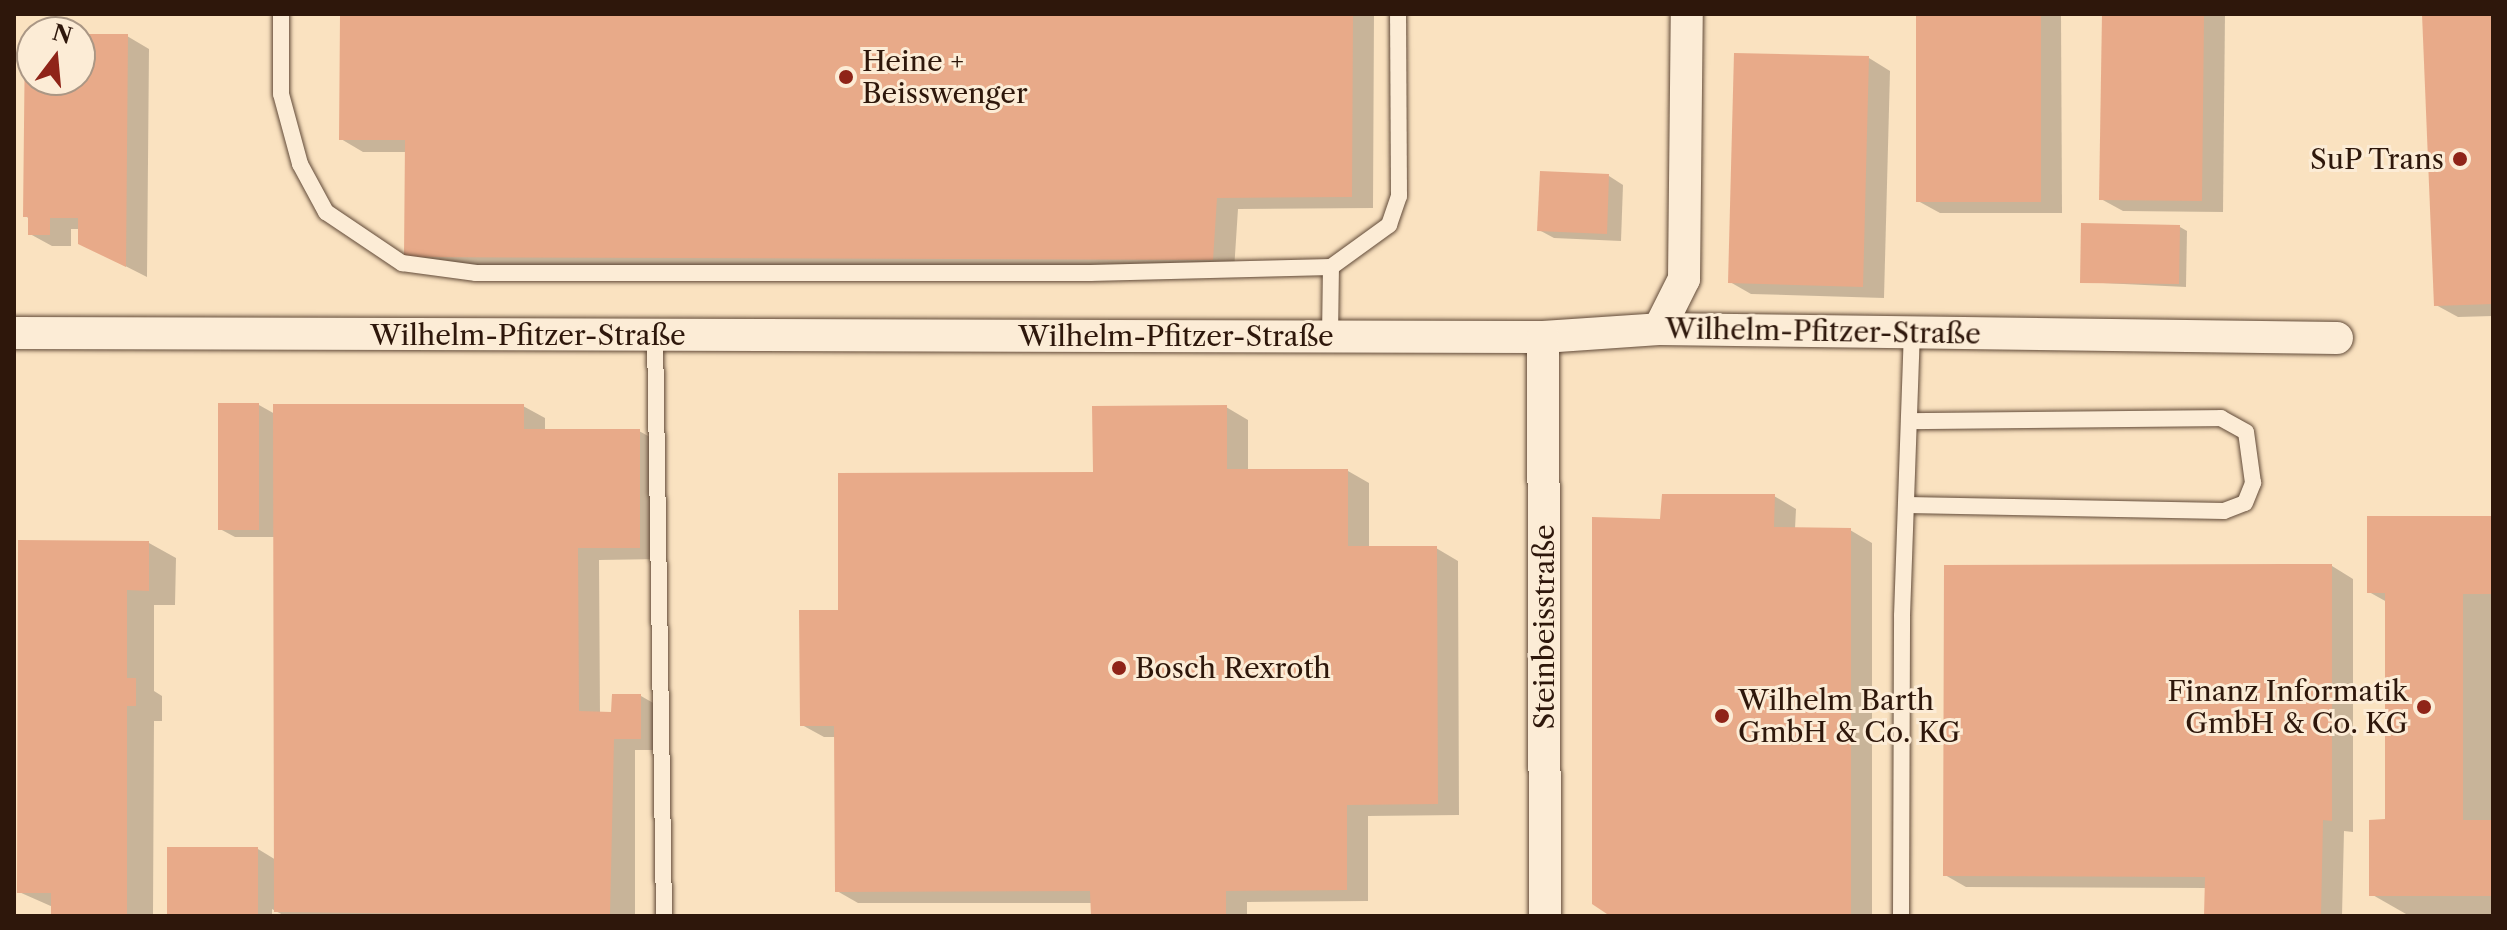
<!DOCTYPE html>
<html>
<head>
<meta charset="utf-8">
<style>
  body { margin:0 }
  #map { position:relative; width:2507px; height:930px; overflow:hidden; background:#fae2c0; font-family:"Libre Caslon Text",serif }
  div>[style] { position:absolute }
  .shadow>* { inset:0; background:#0003 }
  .building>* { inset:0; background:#e8aa89 }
  .roads { filter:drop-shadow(0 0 2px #614a38) drop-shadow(0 0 2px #614a38) }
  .lane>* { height:16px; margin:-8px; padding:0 8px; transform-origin:8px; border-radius:8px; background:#fcecd6 }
  .street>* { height:32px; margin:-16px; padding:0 16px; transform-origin:16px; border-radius:16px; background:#fcecd6 }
  .dots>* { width:22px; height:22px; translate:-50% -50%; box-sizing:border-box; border:4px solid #fcecd6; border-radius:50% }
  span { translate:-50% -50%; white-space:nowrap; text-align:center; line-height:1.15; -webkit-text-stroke:6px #fcecd6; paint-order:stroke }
  .poi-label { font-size:28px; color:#2e170b }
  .left { translate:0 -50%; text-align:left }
  .right { translate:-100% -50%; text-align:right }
  .street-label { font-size:28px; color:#2e170b }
  .frame { position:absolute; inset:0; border:16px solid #2e170b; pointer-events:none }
  .north { position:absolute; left:16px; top:16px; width:80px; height:80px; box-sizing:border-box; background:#fcecd6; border:2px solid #aa9785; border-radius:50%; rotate:16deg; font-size:22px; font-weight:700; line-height:32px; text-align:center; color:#2e170b }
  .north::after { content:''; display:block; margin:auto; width:28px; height:36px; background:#8f2418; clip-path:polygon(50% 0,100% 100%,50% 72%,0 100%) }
</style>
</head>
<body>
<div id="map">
  <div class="shadow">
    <div style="clip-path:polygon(342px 14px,1374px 14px,1373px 208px,1238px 209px,1234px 271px,428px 268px,406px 255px,407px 152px,363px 152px,341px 139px)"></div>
    <div style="clip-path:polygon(1918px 14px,2061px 14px,2062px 213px,1940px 213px,1918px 201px)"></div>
    <div style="clip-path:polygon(2104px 14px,2225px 14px,2223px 212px,2123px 211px,2101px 199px)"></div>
    <div style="clip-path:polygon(2424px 14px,2493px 14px,2493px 316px,2458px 317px,2436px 305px)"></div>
    <div style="clip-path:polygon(32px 36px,32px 80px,80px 80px,80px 36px,127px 36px,149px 49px,147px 277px,80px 243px,80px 229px,71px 229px,71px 246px,52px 246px,30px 234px,30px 219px,25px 216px)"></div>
    <div style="clip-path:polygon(1869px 58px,1890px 71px,1884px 298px,1751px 294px,1730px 282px)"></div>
    <div style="clip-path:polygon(1609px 176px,1623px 185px,1621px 241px,1554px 238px,1539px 230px)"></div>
    <div style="clip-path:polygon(2180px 227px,2187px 231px,2186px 287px,2082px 282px)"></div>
    <div style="clip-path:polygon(259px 405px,275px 414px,523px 406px,545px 418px,545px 431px,639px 431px,661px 443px,661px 559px,599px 560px,600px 714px,613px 714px,641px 696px,662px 708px,662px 750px,635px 750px,635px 916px,285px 916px,272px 909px,272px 916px,169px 916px,258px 849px,276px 860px,275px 537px,235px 537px,220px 529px)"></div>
    <div style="clip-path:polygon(1226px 407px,1248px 420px,1248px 471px,1348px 471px,1369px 483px,1369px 548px,1436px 548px,1458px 561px,1459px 815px,1368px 816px,1368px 901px,1247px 902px,1247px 916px,1093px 916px,1092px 903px,858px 903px,837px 891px,836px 737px,824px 737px,802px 725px,840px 612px)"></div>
    <div style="clip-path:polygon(1774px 496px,1796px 509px,1795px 529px,1850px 530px,1872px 543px,1872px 916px,1614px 916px)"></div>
    <div style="clip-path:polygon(2493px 518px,2493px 915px,2406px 914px,2371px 894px,2387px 821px,2387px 602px,2369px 592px)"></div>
    <div style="clip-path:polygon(20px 542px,149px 543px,176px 558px,175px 605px,154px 605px,154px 691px,162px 696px,162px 721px,154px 721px,153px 916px,53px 916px,53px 907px,19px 892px)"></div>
    <div style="clip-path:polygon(2332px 566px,2353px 579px,2353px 832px,2344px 831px,2342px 916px,2206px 916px,2207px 888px,1966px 887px,1945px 875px)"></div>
  </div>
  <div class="building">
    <div style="clip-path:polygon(340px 14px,1353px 14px,1352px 197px,1217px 198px,1213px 260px,404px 257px,405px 140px,339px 140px)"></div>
    <div style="clip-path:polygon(1916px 14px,2041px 14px,2041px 202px,1916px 202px)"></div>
    <div style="clip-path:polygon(2102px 14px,2204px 14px,2202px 201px,2099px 200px)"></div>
    <div style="clip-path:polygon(2422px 14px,2493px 14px,2493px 304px,2434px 306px)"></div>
    <div style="clip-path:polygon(25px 33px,32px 34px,32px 80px,80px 80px,80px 34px,128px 34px,126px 267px,78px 244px,78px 218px,50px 218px,50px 235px,28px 235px,28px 217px,23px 217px)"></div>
    <div style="clip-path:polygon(1734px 53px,1869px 56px,1863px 287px,1728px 283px)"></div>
    <div style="clip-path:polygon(1540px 171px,1609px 174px,1607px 234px,1537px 231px)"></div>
    <div style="clip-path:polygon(2081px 223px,2180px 225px,2179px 284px,2080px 283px)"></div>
    <div style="clip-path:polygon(218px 403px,259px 403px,259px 530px,218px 530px)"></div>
    <div style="clip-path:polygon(273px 404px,524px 404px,524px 429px,640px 429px,640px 548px,578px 548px,579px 711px,611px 712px,612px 694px,641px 694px,641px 739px,614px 739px,610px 916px,274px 912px)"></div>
    <div style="clip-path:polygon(1227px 405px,1227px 469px,1348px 469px,1348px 546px,1437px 546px,1438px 804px,1347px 805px,1347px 890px,1226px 891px,1226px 916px,1091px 916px,1090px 891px,835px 892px,834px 726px,800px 726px,799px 610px,838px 610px,838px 473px,1093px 472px,1092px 406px)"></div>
    <div style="clip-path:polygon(1662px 494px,1775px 494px,1774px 527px,1851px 528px,1851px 916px,1610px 916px,1592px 904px,1592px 517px,1660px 519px)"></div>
    <div style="clip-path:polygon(2367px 516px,2493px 516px,2493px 594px,2463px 594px,2463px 820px,2493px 820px,2493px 896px,2369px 896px,2369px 820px,2385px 819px,2385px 593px,2367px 593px)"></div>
    <div style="clip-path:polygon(18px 540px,149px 541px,149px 591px,127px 590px,127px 678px,136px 678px,136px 706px,127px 706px,127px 916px,51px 916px,51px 893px,17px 893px)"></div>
    <div style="clip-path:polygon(2332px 564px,2332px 821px,2323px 820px,2321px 916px,2204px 916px,2205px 877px,1943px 876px,1944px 565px)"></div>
    <div style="clip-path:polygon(167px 847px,258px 847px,258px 916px,167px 916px)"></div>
  </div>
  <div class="roads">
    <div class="lane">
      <div style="left:281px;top:14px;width:80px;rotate:90deg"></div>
      <div style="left:281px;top:94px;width:73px;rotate:74.8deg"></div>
      <div style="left:300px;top:164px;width:55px;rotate:61.6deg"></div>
      <div style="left:326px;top:212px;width:92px;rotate:33.9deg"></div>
      <div style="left:402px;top:263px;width:75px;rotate:7.7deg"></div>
      <div style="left:476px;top:273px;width:614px"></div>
      <div style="left:1090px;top:273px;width:241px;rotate:-1.4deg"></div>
      <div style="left:655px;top:335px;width:581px;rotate:89.11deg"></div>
      <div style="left:1330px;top:337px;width:70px;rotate:-89.2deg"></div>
      <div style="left:1331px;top:267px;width:72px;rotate:-35.9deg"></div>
      <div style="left:1389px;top:225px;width:31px;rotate:-71deg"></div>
      <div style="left:1399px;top:196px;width:182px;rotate:-90.3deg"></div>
      <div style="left:1907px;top:505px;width:317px;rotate:1.1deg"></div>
      <div style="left:2224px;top:511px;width:22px;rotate:-21deg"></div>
      <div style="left:2245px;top:503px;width:22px;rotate:-68deg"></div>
      <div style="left:2253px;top:483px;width:51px;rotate:-97.8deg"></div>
      <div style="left:2246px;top:432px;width:29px;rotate:-151deg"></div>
      <div style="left:2221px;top:418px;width:310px;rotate:179.4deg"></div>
      <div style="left:1901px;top:916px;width:300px;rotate:-89.8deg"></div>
      <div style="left:1902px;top:616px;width:284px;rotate:-88deg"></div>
    </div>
    <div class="street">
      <div style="left:1659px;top:329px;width:56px;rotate:-63.4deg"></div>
      <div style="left:1684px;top:279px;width:265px;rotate:-89.4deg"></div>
      <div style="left:14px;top:333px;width:1529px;rotate:0.15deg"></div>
      <div style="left:1543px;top:337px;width:116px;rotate:-3.9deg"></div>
      <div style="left:1659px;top:329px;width:678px;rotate:0.76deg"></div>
      <div style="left:1543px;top:337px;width:579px;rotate:89.8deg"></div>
    </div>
  </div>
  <div class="dots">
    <div style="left:846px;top:77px;background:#8f2418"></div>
    <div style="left:2460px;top:159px;background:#8f2418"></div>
    <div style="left:1119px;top:668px;background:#8f2418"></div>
    <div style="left:2424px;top:707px;background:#8f2418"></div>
    <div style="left:1722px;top:716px;background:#8f2418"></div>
  </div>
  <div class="poi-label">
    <span class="left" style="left:862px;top:77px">Heine +<br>Beisswenger</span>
    <span class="right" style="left:2444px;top:159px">SuP Trans</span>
    <span class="left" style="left:1135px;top:668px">Bosch Rexroth</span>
    <span class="right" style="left:2408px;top:707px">Finanz Informatik<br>GmbH &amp; Co. KG</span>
    <span class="left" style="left:1738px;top:716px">Wilhelm Barth<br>GmbH &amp; Co. KG</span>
  </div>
  <div class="street-label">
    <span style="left:1823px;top:331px;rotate:1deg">Wilhelm-Pfitzer-Straße</span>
    <span style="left:528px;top:335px">Wilhelm-Pfitzer-Straße</span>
    <span style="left:1176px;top:336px">Wilhelm-Pfitzer-Straße</span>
    <span style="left:1544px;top:627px;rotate:-90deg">Steinbeisstraße</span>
  </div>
  <div class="frame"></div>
  <div class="north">N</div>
</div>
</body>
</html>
